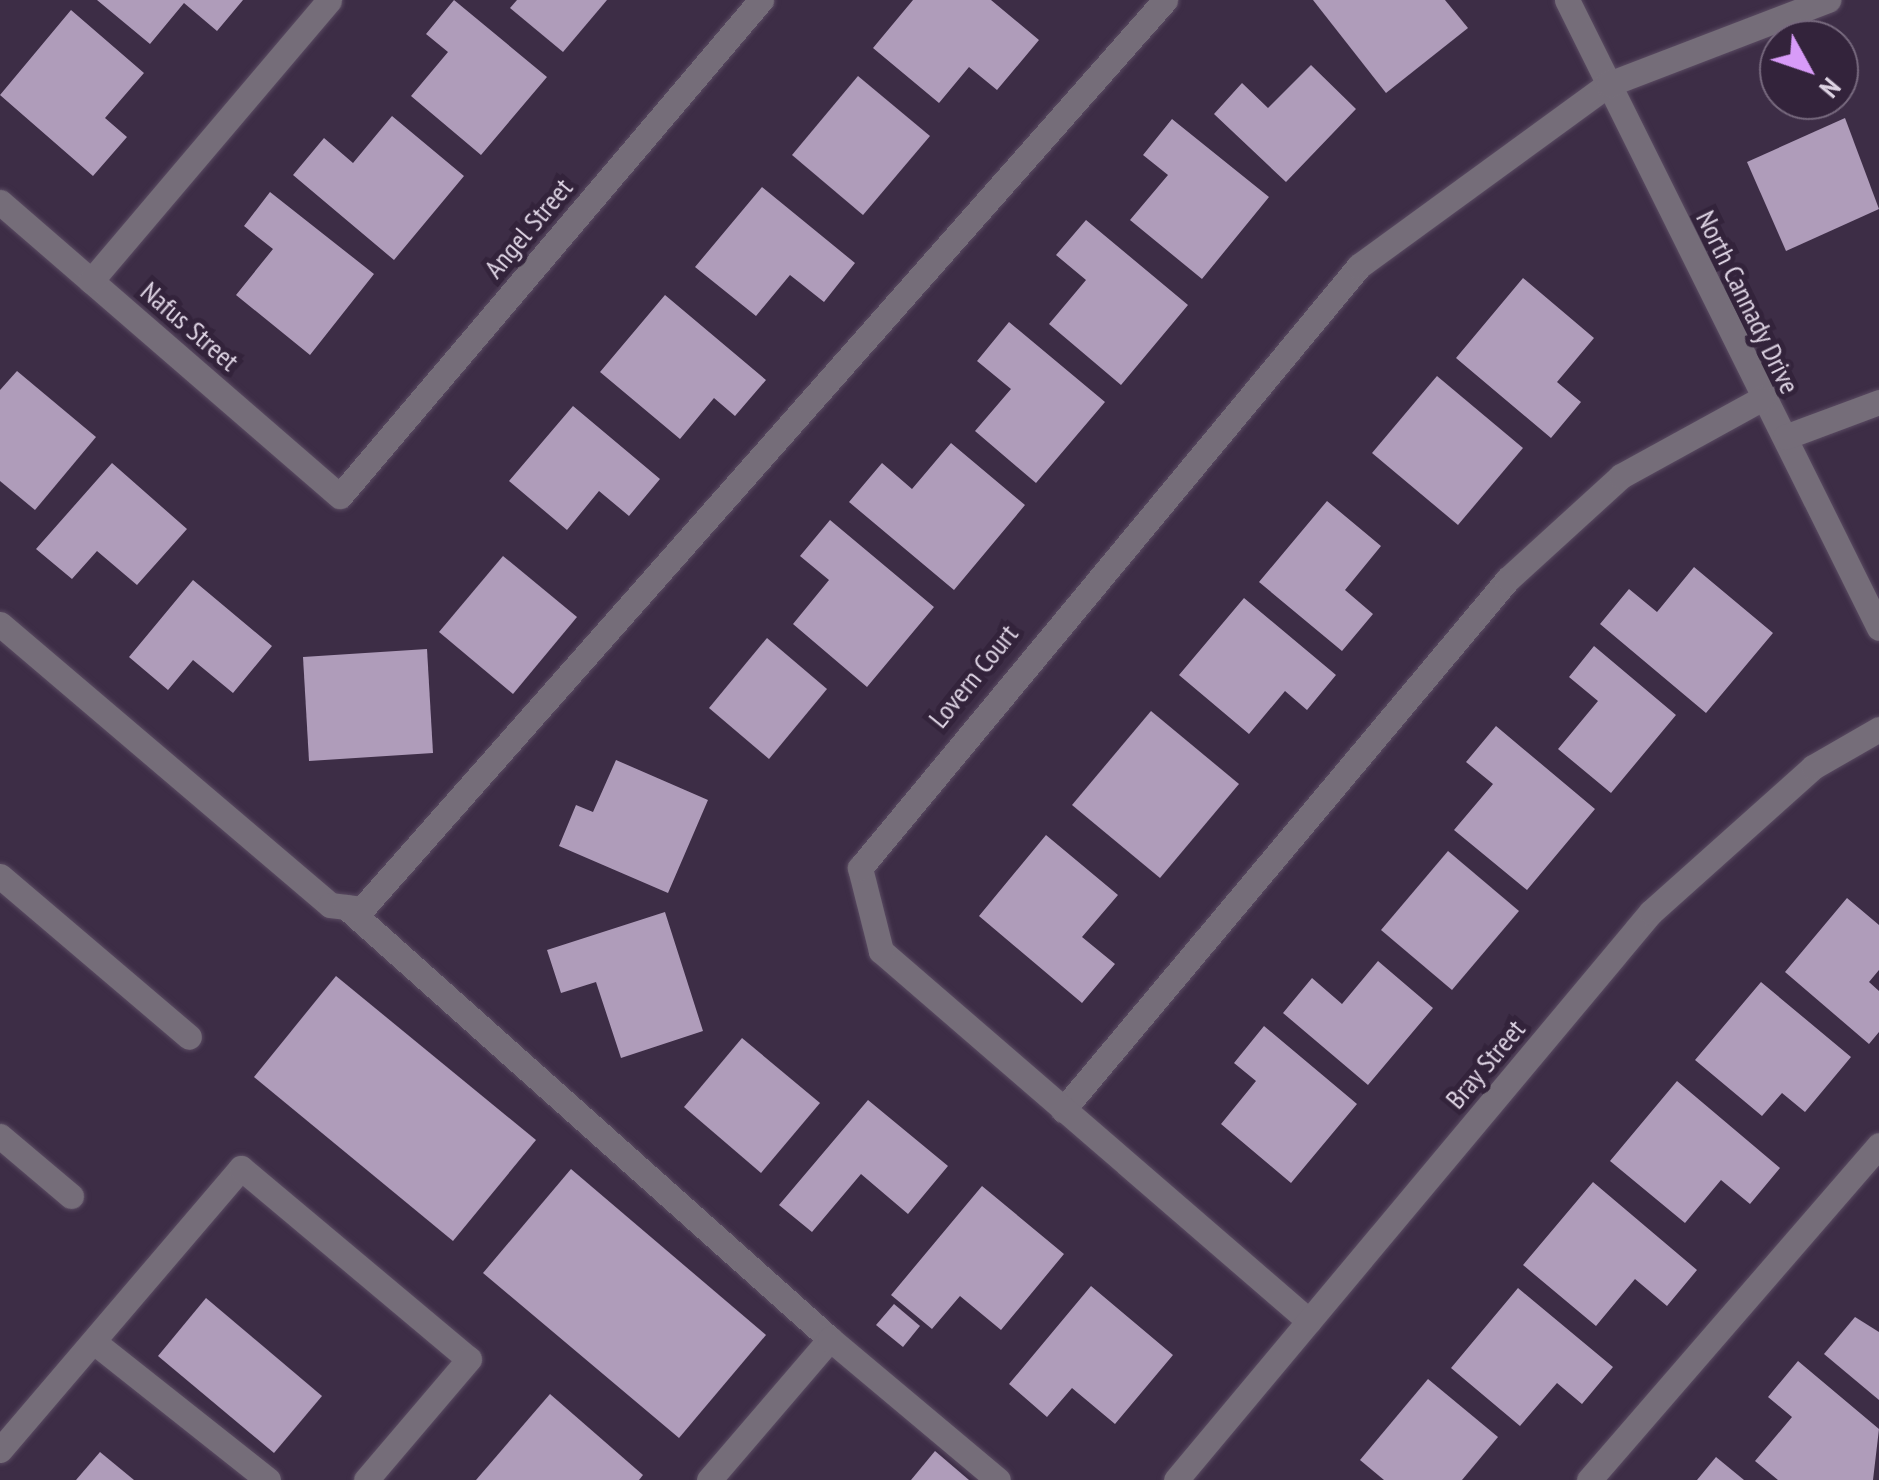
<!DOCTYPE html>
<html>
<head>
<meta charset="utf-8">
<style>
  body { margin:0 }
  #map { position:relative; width:1879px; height:1480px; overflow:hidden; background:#3d2d46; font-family:"PT Sans Narrow",sans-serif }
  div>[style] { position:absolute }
  .building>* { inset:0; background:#af9cba }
  .roads { filter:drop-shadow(0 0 2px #5a4b62) drop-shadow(0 0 2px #5a4b62) }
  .minor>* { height:25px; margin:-12.5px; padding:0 12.5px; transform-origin:12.5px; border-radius:12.5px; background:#756d79 }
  span { translate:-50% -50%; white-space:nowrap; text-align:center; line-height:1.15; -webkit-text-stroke:10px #33233b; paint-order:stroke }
  .street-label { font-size:28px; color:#ddd3e3 }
  .north { position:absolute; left:1759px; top:20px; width:100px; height:100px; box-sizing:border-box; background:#33233b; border:2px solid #77697e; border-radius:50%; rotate:130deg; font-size:28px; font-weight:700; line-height:40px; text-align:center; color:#ddd3e3 }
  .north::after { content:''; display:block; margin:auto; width:35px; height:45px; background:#d89bf8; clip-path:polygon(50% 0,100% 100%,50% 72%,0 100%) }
</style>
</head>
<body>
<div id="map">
  <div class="building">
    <div style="clip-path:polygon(97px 0,243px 0,217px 31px,184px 3px,150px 44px)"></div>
    <div style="clip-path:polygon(454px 0,547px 77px,481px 155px,411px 96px,448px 52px,426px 34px)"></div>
    <div style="clip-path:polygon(517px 0,607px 0,563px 52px,510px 8px)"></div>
    <div style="clip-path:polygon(913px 0,991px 0,1039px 40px,997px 90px,969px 67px,939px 103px,873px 48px)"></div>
    <div style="clip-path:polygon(1313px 0,1445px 0,1468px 28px,1386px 93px)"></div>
    <div style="clip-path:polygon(71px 10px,144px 73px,105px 118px,127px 137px,93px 176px,0 95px)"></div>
    <div style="clip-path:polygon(1311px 65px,1356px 109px,1286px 182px,1214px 114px,1242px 83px,1268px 108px)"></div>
    <div style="clip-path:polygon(858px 76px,930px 136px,863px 215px,792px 155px)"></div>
    <div style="clip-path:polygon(392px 116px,464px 176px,394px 260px,293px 175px,324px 138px,353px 163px)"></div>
    <div style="clip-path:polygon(1845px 118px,1879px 209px,1786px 251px,1747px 162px)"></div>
    <div style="clip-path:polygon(1172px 119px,1269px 197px,1202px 279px,1130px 220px,1168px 175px,1143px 155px)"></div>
    <div style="clip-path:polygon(762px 187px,855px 263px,824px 302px,790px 275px,756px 316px,695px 267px)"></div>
    <div style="clip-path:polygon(270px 192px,374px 274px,310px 355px,236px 295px,273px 249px,244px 226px)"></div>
    <div style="clip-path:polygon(1086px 220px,1188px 305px,1121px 385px,1049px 324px,1086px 280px,1056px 255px)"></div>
    <div style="clip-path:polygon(1523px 278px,1594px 338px,1557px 382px,1581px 402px,1551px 438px,1456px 358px)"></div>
    <div style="clip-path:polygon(665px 295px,766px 380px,735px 416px,714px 398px,680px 439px,600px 372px)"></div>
    <div style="clip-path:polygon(1009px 322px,1105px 402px,1036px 483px,975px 431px,1011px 389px,977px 361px)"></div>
    <div style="clip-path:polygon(17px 371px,96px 437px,35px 510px,0 481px,0 390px)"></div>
    <div style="clip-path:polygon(1437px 376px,1523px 448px,1458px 525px,1372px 453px)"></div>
    <div style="clip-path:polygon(573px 406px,660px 479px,629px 516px,599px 491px,567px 530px,509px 481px)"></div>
    <div style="clip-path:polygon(951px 443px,1025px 505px,954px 590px,849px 502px,882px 463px,912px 489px)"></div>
    <div style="clip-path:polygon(112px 463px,187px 529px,137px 585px,97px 551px,72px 579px,36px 549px)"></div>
    <div style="clip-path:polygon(1327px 501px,1381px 546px,1345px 590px,1373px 614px,1342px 651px,1259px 582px)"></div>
    <div style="clip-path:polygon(830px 520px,934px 607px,867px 687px,793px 624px,829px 580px,800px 556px)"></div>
    <div style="clip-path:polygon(503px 556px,577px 617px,513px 694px,439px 632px)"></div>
    <div style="clip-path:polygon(1694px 567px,1773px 633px,1706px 713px,1600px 624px,1629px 589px,1657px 612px)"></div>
    <div style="clip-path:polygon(193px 580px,272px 646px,233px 693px,193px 660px,168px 690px,129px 657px)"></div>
    <div style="clip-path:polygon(1244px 598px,1336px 675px,1307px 710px,1285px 691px,1249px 734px,1179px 675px)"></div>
    <div style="clip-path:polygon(767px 638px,827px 689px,769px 759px,709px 708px)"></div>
    <div style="clip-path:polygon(1594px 646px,1676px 715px,1611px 793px,1558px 749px,1598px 701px,1569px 677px)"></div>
    <div style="clip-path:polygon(427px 649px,433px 753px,309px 761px,303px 657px)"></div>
    <div style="clip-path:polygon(1151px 711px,1239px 784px,1160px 878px,1072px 805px)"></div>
    <div style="clip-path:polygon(1496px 726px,1595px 809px,1527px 890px,1454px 830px,1493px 784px,1466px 762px)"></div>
    <div style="clip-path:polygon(616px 760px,708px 800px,668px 893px,559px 846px,576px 805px,593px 812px)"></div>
    <div style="clip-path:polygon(1046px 835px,1118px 895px,1082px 937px,1115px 964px,1082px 1003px,979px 916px)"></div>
    <div style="clip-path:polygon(1448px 851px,1519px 911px,1452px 990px,1381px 930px)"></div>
    <div style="clip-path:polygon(1847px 898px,1879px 925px,1879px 970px,1869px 982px,1879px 991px,1879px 1032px,1869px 1044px,1785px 972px)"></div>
    <div style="clip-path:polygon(665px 912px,703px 1031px,621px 1058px,596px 982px,561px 993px,547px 950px)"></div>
    <div style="clip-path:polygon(1378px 961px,1433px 1008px,1368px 1085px,1283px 1013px,1312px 978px,1342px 1004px)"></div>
    <div style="clip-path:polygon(336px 976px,536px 1140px,453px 1241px,254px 1077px)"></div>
    <div style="clip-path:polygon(1761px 982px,1851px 1057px,1805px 1112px,1782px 1093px,1762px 1116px,1695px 1060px)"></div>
    <div style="clip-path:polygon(1264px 1026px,1357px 1104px,1291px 1183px,1221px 1124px,1256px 1081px,1234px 1063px)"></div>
    <div style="clip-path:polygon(742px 1038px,820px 1103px,761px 1173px,684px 1107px)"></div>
    <div style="clip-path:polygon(1677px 1081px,1780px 1168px,1750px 1204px,1721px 1180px,1685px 1223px,1610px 1161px)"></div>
    <div style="clip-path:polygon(868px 1100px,948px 1166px,908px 1214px,861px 1174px,812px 1232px,779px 1205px)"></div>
    <div style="clip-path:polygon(571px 1169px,766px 1335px,679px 1438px,483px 1273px)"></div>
    <div style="clip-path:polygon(1593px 1182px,1697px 1270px,1667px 1306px,1635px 1279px,1596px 1326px,1523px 1265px)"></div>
    <div style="clip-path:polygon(982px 1186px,1064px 1254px,1001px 1330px,960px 1296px,932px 1329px,891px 1295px)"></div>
    <div style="clip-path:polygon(1091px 1286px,1173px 1355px,1115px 1424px,1072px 1388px,1047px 1417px,1009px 1384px)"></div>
    <div style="clip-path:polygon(1518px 1288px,1613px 1367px,1582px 1404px,1557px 1383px,1520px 1426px,1451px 1368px)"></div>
    <div style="clip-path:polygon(206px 1298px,322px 1396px,274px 1453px,158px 1356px)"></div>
    <div style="clip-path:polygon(894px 1304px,920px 1326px,903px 1347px,876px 1325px)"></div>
    <div style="clip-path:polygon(1855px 1317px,1879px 1332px,1879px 1400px,1824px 1354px)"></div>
    <div style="clip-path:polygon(1798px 1361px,1879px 1429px,1873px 1480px,1778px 1480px,1755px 1461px,1792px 1417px,1768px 1397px)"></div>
    <div style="clip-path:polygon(1428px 1379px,1498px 1437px,1462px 1480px,1384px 1480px,1360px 1460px)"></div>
    <div style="clip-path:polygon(550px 1394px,643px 1475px,639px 1480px,476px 1480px)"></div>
    <div style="clip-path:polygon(935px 1451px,969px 1480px,911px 1480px)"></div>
    <div style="clip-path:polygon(100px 1452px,134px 1480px,76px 1480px)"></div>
    <div style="clip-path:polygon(1716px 1457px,1744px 1480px,1697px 1480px)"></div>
  </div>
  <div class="roads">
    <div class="minor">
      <div style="left:1567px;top:0;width:701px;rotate:63.58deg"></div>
      <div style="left:0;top:202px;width:449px;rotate:40.9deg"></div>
      <div style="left:340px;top:496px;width:651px;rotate:-49.68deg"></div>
      <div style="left:91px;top:281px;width:368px;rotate:-49.7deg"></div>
      <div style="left:1785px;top:437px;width:100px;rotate:-20.4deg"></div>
      <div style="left:0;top:624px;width:433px;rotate:40.4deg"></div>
      <div style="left:330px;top:905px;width:32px;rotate:7deg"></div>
      <div style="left:362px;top:909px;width:1213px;rotate:-48.54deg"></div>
      <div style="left:0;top:876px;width:248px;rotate:40.4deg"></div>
      <div style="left:346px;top:907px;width:649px;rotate:41.75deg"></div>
      <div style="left:1063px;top:1110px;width:693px;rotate:-50.04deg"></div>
      <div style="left:1508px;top:579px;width:153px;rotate:-42.3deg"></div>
      <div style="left:1621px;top:476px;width:160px;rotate:-28.8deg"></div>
      <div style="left:0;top:1136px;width:93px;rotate:40.2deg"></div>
      <div style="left:1309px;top:1321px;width:566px;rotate:-139.16deg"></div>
      <div style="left:881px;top:951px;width:86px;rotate:-104.2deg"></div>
      <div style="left:860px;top:868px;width:782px;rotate:-50.34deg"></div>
      <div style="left:1359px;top:266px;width:309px;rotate:-36.1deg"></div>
      <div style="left:1609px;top:84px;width:235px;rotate:-21deg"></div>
      <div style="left:94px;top:1342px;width:222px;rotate:38.4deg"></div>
      <div style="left:0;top:1450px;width:371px;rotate:-49.5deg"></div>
      <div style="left:241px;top:1168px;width:297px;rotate:40deg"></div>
      <div style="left:469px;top:1359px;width:159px;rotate:130.4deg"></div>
      <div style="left:709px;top:1480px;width:186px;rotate:-49.4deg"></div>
      <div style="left:830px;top:1339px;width:219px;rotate:40deg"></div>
      <div style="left:1176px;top:1480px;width:740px;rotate:-50.1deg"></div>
      <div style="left:1651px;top:912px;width:217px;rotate:-41.8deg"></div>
      <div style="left:1813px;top:767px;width:76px;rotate:-29.9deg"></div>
      <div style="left:1589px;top:1480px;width:443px;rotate:-49.1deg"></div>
    </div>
  </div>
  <div class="street-label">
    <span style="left:528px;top:228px;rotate:-50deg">Angel Street</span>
    <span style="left:1748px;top:302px;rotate:64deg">North Cannady Drive</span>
    <span style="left:190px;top:326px;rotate:41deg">Nafus Street</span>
    <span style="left:973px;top:676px;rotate:-51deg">Lovern Court</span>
    <span style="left:1485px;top:1064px;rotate:-50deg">Bray Street</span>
  </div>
  <div class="north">N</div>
</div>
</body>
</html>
